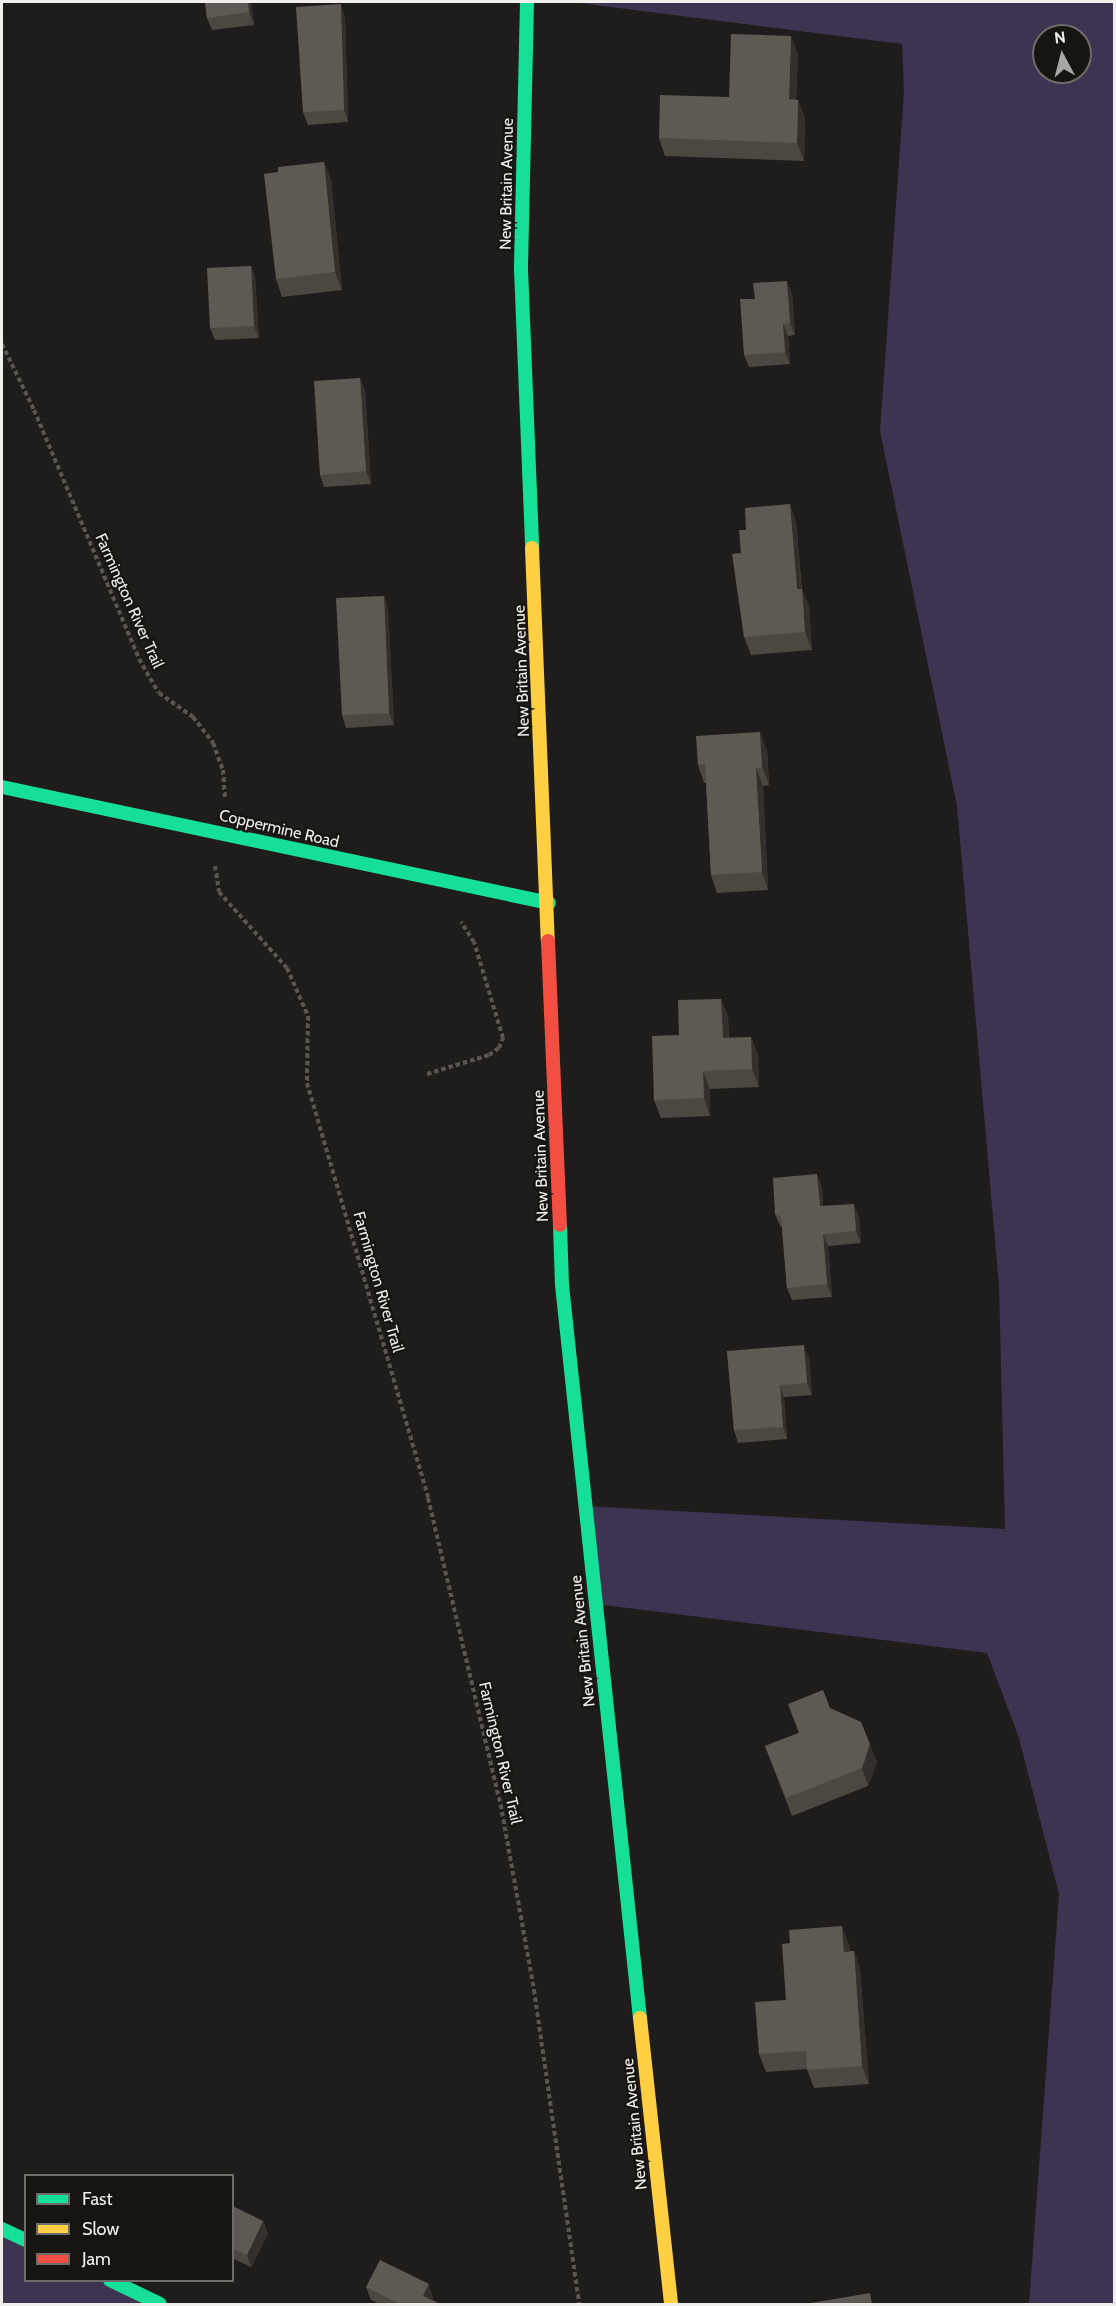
<!DOCTYPE html>
<html>
<head>
<meta charset="utf-8">
<style>
  body { margin:0 }
  #map { position:relative; width:1116px; height:2306px; overflow:hidden; background:#1f1d1b; font-family:Cabin,sans-serif }
  div>[style] { position:absolute }
  .green>* { inset:0; background:#3c3450 }
  .path>* { height:4px; margin-top:-2px; transform-origin:0; background:repeating-linear-gradient(90deg,#595652 0 4.5px,transparent 0 7.5px) }
  .fast>* { height:14px; margin:-7px; padding:0 7px; transform-origin:7px; border-radius:7px; background:#16e098 }
  .slow>* { height:14px; margin:-7px; padding:0 7px; transform-origin:7px; border-radius:7px; background:#ffcf43 }
  .jam>* { height:14px; margin:-7px; padding:0 7px; transform-origin:7px; border-radius:7px; background:#f24e42 }
  .wall>* { inset:0; background:#4c4841 }
  .shaded-wall>* { inset:0; background:#332f2a }
  .building>* { inset:0; background:#5e5a53 }
  span { translate:-50% -50%; white-space:nowrap; text-align:center; line-height:1.15; -webkit-text-stroke:4.5px #171511; paint-order:stroke }
  .street-label { font-size:16px; color:#f0efec }
  .frame { position:absolute; inset:0; border:3px solid #f0efec; pointer-events:none }
  .legend { position:absolute; left:24px; top:2174px; width:210px; height:108px; box-sizing:border-box; background:#171511; border:2px solid #6e6c69; margin:0; padding:8px 10px; list-style:none; font-size:18px; color:#f0efec }
  .legend li { display:flex; align-items:center; gap:12px; height:30px }
  .legend b { width:30px; border:2px solid #6e6c69 }
  .north { position:absolute; left:1032px; top:24px; width:60px; height:60px; box-sizing:border-box; background:#171511; border:2px solid #6e6c69; border-radius:50%; rotate:353deg; font-size:16px; font-weight:700; line-height:24px; text-align:center; color:#f0efec }
  .north::after { content:''; display:block; margin:auto; width:21px; height:27px; background:#a7a6a3; clip-path:polygon(50% 0,100% 100%,50% 72%,0 100%) }
</style>
</head>
<body>
<div id="map">
  <div class="green">
    <div style="clip-path:polygon(evenodd,572px 2px,1114px 2px,1114px 2304px,1029px 2304px,1059px 1894px,1019px 1738px,987px 1653px,596px 1604px,585px 1506px,1005px 1529px,999px 1285px,957px 806px,880px 431px,904px 91px,902px 44px,572px 2px,1044px 36px,1080px 36px,1080px 72px,1044px 72px,1044px 36px)"></div>
    <div style="clip-path:polygon(2px 2229px,25px 2240px,26px 2280px,109px 2281px,158px 2304px,2px 2304px)"></div>
  </div>
  <div class="path">
    <div style="left:2px;top:344px;width:73px;rotate:64.1deg"></div>
    <div style="left:34px;top:410px;width:270px;rotate:67.1deg"></div>
    <div style="left:139px;top:659px;width:39px;rotate:60deg"></div>
    <div style="left:159px;top:693px;width:42px;rotate:35.2deg"></div>
    <div style="left:193px;top:717px;width:33px;rotate:52deg"></div>
    <div style="left:213px;top:743px;width:29px;rotate:70deg"></div>
    <div style="left:223px;top:770px;width:29px;rotate:86deg"></div>
    <div style="left:215px;top:866px;width:26px;rotate:81deg"></div>
    <div style="left:219px;top:892px;width:102px;rotate:48.2deg"></div>
    <div style="left:287px;top:968px;width:52px;rotate:66.4deg"></div>
    <div style="left:308px;top:1016px;width:67px;rotate:90.9deg"></div>
    <div style="left:307px;top:1083px;width:432px;rotate:73.7deg"></div>
    <div style="left:428px;top:1498px;width:323px;rotate:76.7deg"></div>
    <div style="left:502px;top:1812px;width:181px;rotate:79.8deg"></div>
    <div style="left:534px;top:1990px;width:317px;rotate:81.8deg"></div>
    <div style="left:427px;top:1074px;width:65px;rotate:-17deg"></div>
    <div style="left:489px;top:1055px;width:12px;rotate:-35deg"></div>
    <div style="left:499px;top:1048px;width:11px;rotate:-68deg"></div>
    <div style="left:503px;top:1038px;width:100px;rotate:-106.8deg"></div>
    <div style="left:474px;top:942px;width:24px;rotate:-123deg"></div>
  </div>
  <div class="fast">
    <div style="left:527px;top:2px;width:267px;rotate:91.3deg"></div>
    <div style="left:521px;top:269px;width:279px;rotate:87.7deg"></div>
    <div style="left:2px;top:787px;width:559px;rotate:11.97deg"></div>
    <div style="left:560px;top:1225px;width:60px;rotate:88.1deg"></div>
    <div style="left:562px;top:1285px;width:737px;rotate:83.93deg"></div>
    <div style="left:2px;top:2229px;width:26px;rotate:25deg"></div>
    <div style="left:110px;top:2280px;width:55px;rotate:25.6deg"></div>
  </div>
  <div class="slow">
    <div style="left:532px;top:548px;width:393px;rotate:87.7deg"></div>
    <div style="left:640px;top:2018px;width:288px;rotate:83.8deg"></div>
  </div>
  <div class="jam">
    <div style="left:548px;top:941px;width:284px;rotate:87.6deg"></div>
  </div>
  <div class="wall">
    <div style="clip-path:polygon(205px 2px,251px 2px,254px 25px,212px 30px,207px 18px)"></div>
    <div style="clip-path:polygon(345px 17px,348px 122px,308px 125px,303px 112px)"></div>
    <div style="clip-path:polygon(791px 36px,798px 54px,796px 100px,798px 100px,805px 118px,804px 161px,665px 156px,659px 138px,729px 97px)"></div>
    <div style="clip-path:polygon(324px 162px,331px 180px,342px 290px,282px 297px,276px 279px)"></div>
    <div style="clip-path:polygon(251px 266px,255px 278px,259px 338px,215px 340px,210px 328px)"></div>
    <div style="clip-path:polygon(792px 293px,795px 335px,788px 336px,790px 364px,749px 367px,744px 355px,755px 299px)"></div>
    <div style="clip-path:polygon(360px 378px,365px 390px,371px 484px,324px 487px,320px 475px)"></div>
    <div style="clip-path:polygon(790px 504px,796px 522px,802px 589px,809px 607px,812px 650px,751px 655px,744px 637px,746px 530px)"></div>
    <div style="clip-path:polygon(384px 596px,388px 609px,394px 725px,346px 728px,342px 715px)"></div>
    <div style="clip-path:polygon(767px 750px,769px 785px,763px 786px,768px 890px,717px 893px,711px 875px,706px 783px,704px 783px,698px 765px)"></div>
    <div style="clip-path:polygon(721px 999px,728px 1017px,729px 1038px,751px 1037px,758px 1055px,759px 1087px,710px 1089px,710px 1116px,661px 1118px,654px 1100px,679px 1035px)"></div>
    <div style="clip-path:polygon(822px 1187px,823px 1206px,859px 1216px,861px 1243px,828px 1246px,832px 1297px,792px 1300px,787px 1288px,782px 1227px,780px 1226px,775px 1214px)"></div>
    <div style="clip-path:polygon(727px 1351px,809px 1358px,812px 1395px,784px 1397px,787px 1439px,738px 1443px,734px 1430px)"></div>
    <div style="clip-path:polygon(830px 1708px,877px 1762px,868px 1786px,792px 1816px,765px 1746px,798px 1733px)"></div>
    <div style="clip-path:polygon(849px 1944px,850px 1951px,854px 1951px,860px 1969px,869px 2084px,814px 2088px,807px 2069px,766px 2072px,759px 2054px,786px 2000px)"></div>
    <div style="clip-path:polygon(232px 2206px,263px 2221px,268px 2234px,251px 2267px,232px 2258px)"></div>
    <div style="clip-path:polygon(366px 2287px,433px 2297px,432px 2300px,440px 2304px,380px 2304px,371px 2300px)"></div>
  </div>
  <div class="shaded-wall">
    <div style="clip-path:polygon(248px 2px,251px 2px,254px 25px,249px 12px)"></div>
    <div style="clip-path:polygon(341px 4px,345px 17px,348px 122px,344px 110px)"></div>
    <div style="clip-path:polygon(791px 36px,798px 54px,795px 118px,789px 99px)"></div>
    <div style="clip-path:polygon(798px 100px,805px 118px,804px 161px,797px 143px)"></div>
    <div style="clip-path:polygon(324px 162px,331px 180px,342px 290px,335px 272px)"></div>
    <div style="clip-path:polygon(251px 266px,255px 278px,259px 338px,254px 326px)"></div>
    <div style="clip-path:polygon(787px 281px,792px 293px,795px 335px,790px 323px)"></div>
    <div style="clip-path:polygon(783px 324px,788px 336px,790px 364px,785px 352px)"></div>
    <div style="clip-path:polygon(360px 378px,365px 390px,371px 484px,366px 471px)"></div>
    <div style="clip-path:polygon(790px 504px,796px 522px,803px 607px,797px 589px)"></div>
    <div style="clip-path:polygon(802px 589px,809px 607px,812px 650px,805px 632px)"></div>
    <div style="clip-path:polygon(384px 596px,388px 609px,394px 725px,389px 713px)"></div>
    <div style="clip-path:polygon(760px 732px,767px 750px,769px 785px,762px 767px)"></div>
    <div style="clip-path:polygon(756px 768px,763px 786px,768px 890px,762px 872px)"></div>
    <div style="clip-path:polygon(721px 999px,728px 1017px,729px 1056px,723px 1038px)"></div>
    <div style="clip-path:polygon(751px 1037px,758px 1055px,759px 1087px,752px 1069px)"></div>
    <div style="clip-path:polygon(703px 1071px,710px 1089px,710px 1116px,704px 1098px)"></div>
    <div style="clip-path:polygon(817px 1174px,822px 1187px,824px 1219px,820px 1206px)"></div>
    <div style="clip-path:polygon(854px 1204px,859px 1216px,861px 1243px,856px 1231px)"></div>
    <div style="clip-path:polygon(823px 1234px,828px 1246px,832px 1297px,827px 1284px)"></div>
    <div style="clip-path:polygon(804px 1345px,809px 1358px,812px 1395px,807px 1383px)"></div>
    <div style="clip-path:polygon(780px 1385px,784px 1397px,787px 1439px,783px 1427px)"></div>
    <div style="clip-path:polygon(870px 1744px,877px 1762px,868px 1786px,862px 1768px)"></div>
    <div style="clip-path:polygon(842px 1926px,849px 1944px,851px 1970px,844px 1952px)"></div>
    <div style="clip-path:polygon(854px 1951px,860px 1969px,869px 2084px,862px 2066px)"></div>
    <div style="clip-path:polygon(263px 2221px,268px 2234px,251px 2267px,247px 2255px)"></div>
    <div style="clip-path:polygon(429px 2284px,433px 2297px,430px 2304px,423px 2296px)"></div>
  </div>
  <div class="building">
    <div style="clip-path:polygon(205px 2px,248px 2px,249px 12px,207px 18px)"></div>
    <div style="clip-path:polygon(341px 4px,344px 110px,303px 112px,296px 7px)"></div>
    <div style="clip-path:polygon(731px 34px,791px 36px,789px 99px,798px 100px,797px 143px,659px 138px,660px 95px,729px 97px)"></div>
    <div style="clip-path:polygon(324px 162px,335px 272px,276px 279px,264px 174px,278px 172px,278px 167px)"></div>
    <div style="clip-path:polygon(251px 266px,254px 326px,210px 328px,207px 268px)"></div>
    <div style="clip-path:polygon(787px 281px,790px 323px,783px 324px,785px 352px,744px 355px,740px 299px,755px 299px,753px 283px)"></div>
    <div style="clip-path:polygon(360px 378px,366px 471px,320px 475px,314px 381px)"></div>
    <div style="clip-path:polygon(790px 504px,797px 589px,802px 589px,805px 632px,744px 637px,732px 554px,741px 553px,739px 530px,746px 530px,745px 508px)"></div>
    <div style="clip-path:polygon(384px 596px,389px 713px,342px 715px,336px 598px)"></div>
    <div style="clip-path:polygon(760px 732px,762px 767px,756px 768px,762px 872px,711px 875px,705px 764px,698px 765px,696px 736px)"></div>
    <div style="clip-path:polygon(721px 999px,723px 1038px,751px 1037px,752px 1069px,703px 1071px,704px 1098px,654px 1100px,652px 1036px,679px 1035px,678px 1000px)"></div>
    <div style="clip-path:polygon(817px 1174px,820px 1206px,854px 1204px,856px 1231px,823px 1234px,827px 1284px,787px 1288px,781px 1217px,775px 1214px,773px 1178px)"></div>
    <div style="clip-path:polygon(804px 1345px,807px 1383px,780px 1385px,783px 1427px,734px 1430px,727px 1351px)"></div>
    <div style="clip-path:polygon(823px 1690px,830px 1708px,861px 1722px,870px 1744px,862px 1768px,786px 1798px,765px 1746px,799px 1733px,788px 1704px)"></div>
    <div style="clip-path:polygon(842px 1926px,844px 1952px,854px 1951px,862px 2066px,807px 2070px,806px 2051px,759px 2054px,755px 2002px,786px 2000px,782px 1944px,790px 1943px,789px 1930px)"></div>
    <div style="clip-path:polygon(232px 2206px,263px 2221px,247px 2255px,232px 2248px)"></div>
    <div style="clip-path:polygon(380px 2260px,429px 2284px,423px 2296px,440px 2304px,400px 2304px,366px 2287px)"></div>
    <div style="clip-path:polygon(870px 2293px,872px 2304px,805px 2304px)"></div>
  </div>
  <div class="street-label">
    <span style="left:507px;top:184px;rotate:-89deg">New Britain Avenue</span>
    <span style="left:129px;top:601px;rotate:66deg">Farmington River Trail</span>
    <span style="left:522px;top:671px;rotate:-92deg">New Britain Avenue</span>
    <span style="left:279px;top:829px;rotate:13deg">Coppermine Road</span>
    <span style="left:541px;top:1156px;rotate:-92deg">New Britain Avenue</span>
    <span style="left:378px;top:1282px;rotate:74deg">Farmington River Trail</span>
    <span style="left:583px;top:1641px;rotate:-96deg">New Britain Avenue</span>
    <span style="left:500px;top:1753px;rotate:77deg">Farmington River Trail</span>
    <span style="left:635px;top:2124px;rotate:-96deg">New Britain Avenue</span>
  </div>
  <div class="frame"></div>
  <ul class="legend">
  <li><b style="height:8px;background:#16e098"></b>Fast</li>
  <li><b style="height:8px;background:#ffcf43"></b>Slow</li>
  <li><b style="height:8px;background:#f24e42"></b>Jam</li>
  </ul>
  <div class="north">N</div>
</div>
</body>
</html>
